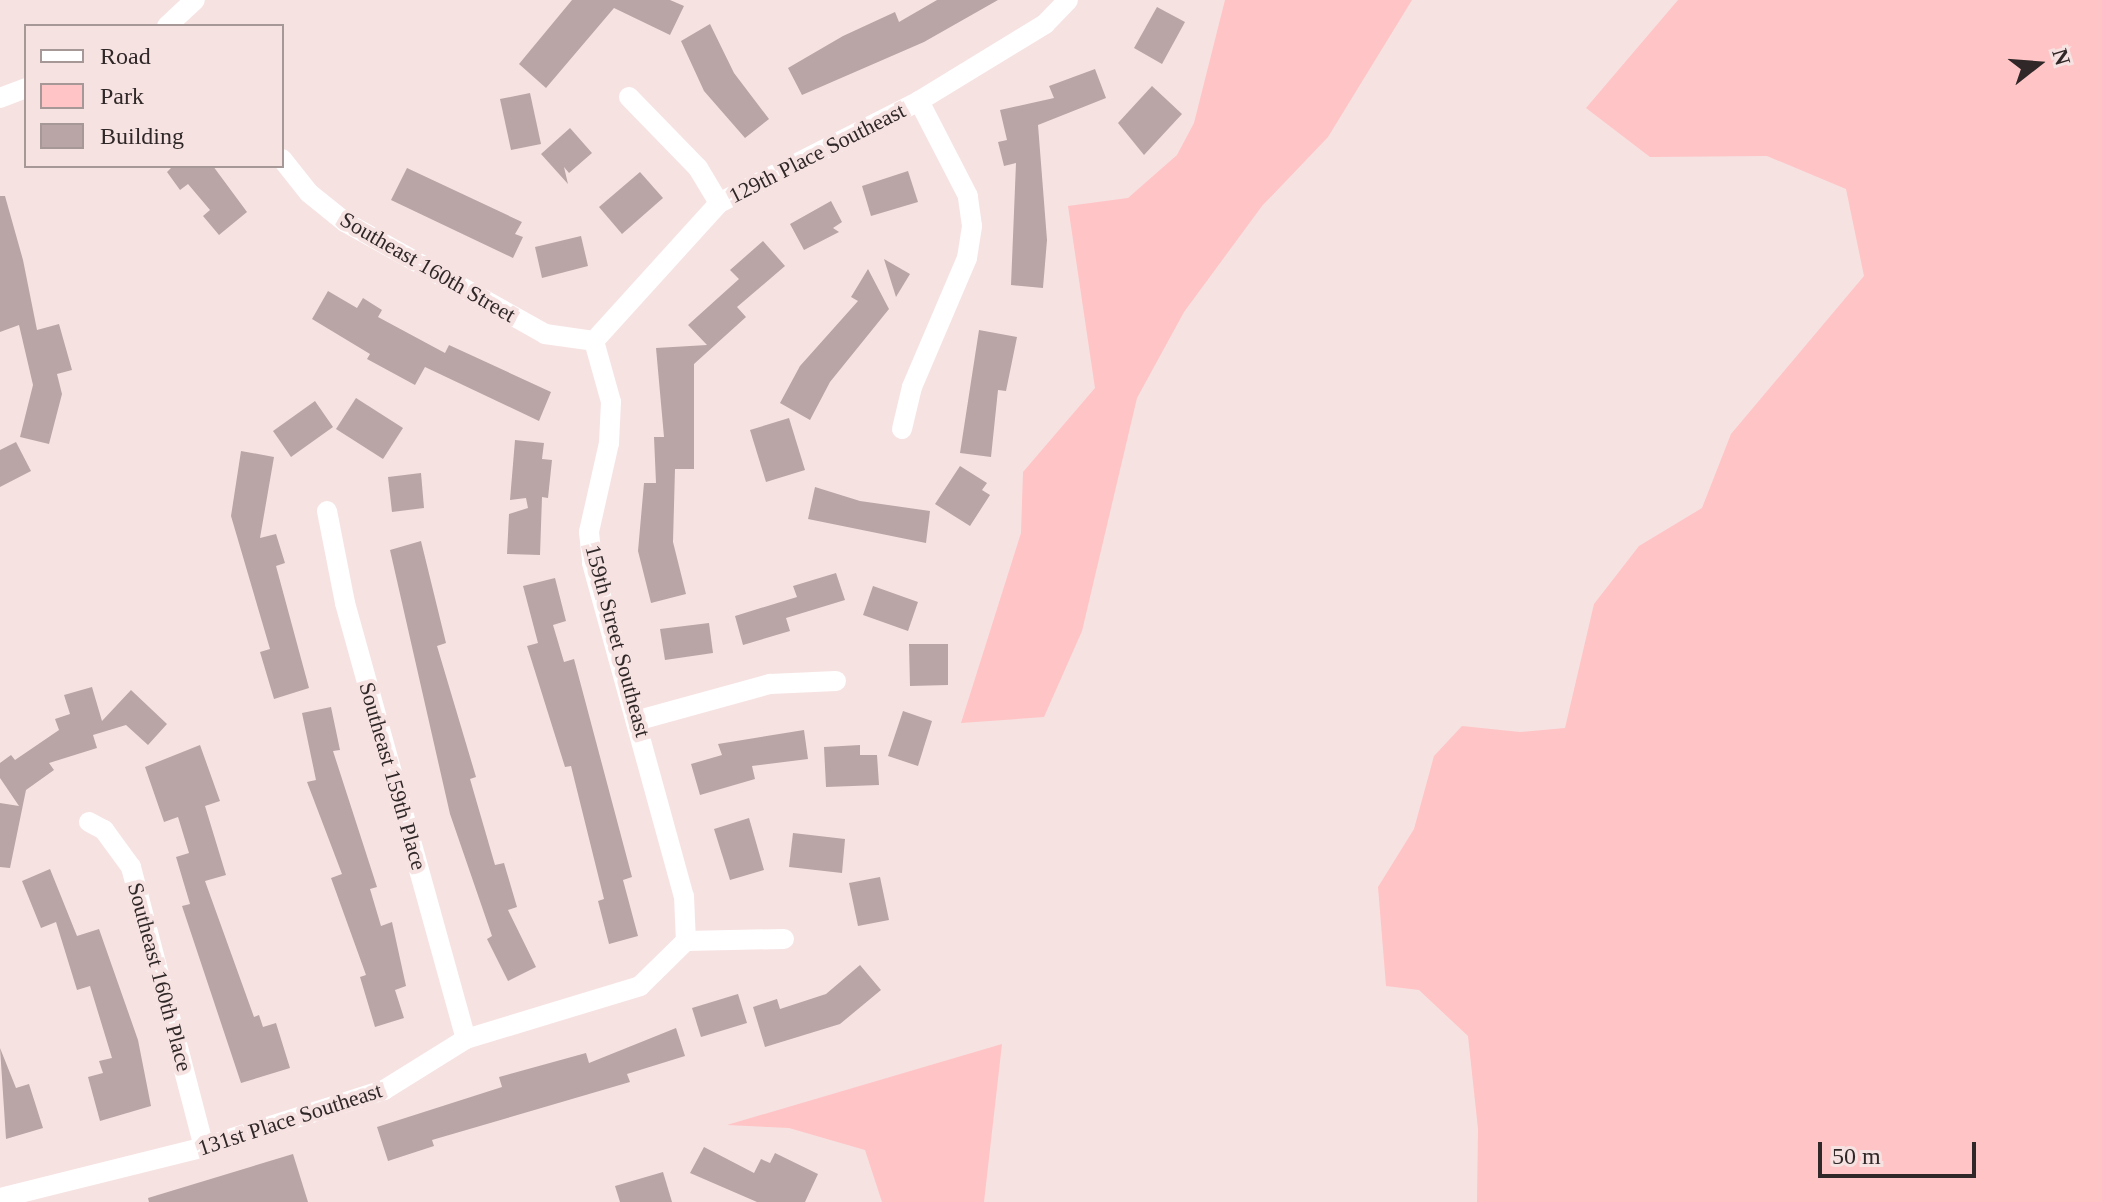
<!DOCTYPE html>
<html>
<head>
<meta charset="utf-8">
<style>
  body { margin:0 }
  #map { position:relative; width:2102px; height:1202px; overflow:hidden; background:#f7e2e2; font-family:Georgia,serif }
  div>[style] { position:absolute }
  .green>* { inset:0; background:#ffc4c5 }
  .building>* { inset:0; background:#b9a5a5 }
  .street>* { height:20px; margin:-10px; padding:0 10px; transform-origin:10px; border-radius:10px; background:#fff }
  span { translate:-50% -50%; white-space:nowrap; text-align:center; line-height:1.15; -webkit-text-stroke:8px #f7e2e2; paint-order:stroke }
  .street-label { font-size:22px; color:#302828 }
  .legend { position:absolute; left:24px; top:24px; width:260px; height:144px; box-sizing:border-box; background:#f7e2e2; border:2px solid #a79898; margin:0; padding:10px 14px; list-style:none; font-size:24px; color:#302828 }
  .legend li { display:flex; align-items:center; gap:16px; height:40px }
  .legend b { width:40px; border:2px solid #a79898 }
  .north { position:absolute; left:1998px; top:24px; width:80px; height:80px; -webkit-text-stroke:6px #f7e2e2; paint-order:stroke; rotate:73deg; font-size:22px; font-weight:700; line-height:32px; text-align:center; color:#302828 }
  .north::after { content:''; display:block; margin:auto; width:28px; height:36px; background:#302828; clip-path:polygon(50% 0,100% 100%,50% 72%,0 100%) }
  .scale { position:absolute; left:1818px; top:1142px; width:158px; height:36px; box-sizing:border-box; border:4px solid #302828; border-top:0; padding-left:10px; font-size:24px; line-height:28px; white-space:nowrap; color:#302828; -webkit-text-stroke:6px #f7e2e2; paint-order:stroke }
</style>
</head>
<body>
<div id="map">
  <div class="green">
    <div style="clip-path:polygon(1225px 0,1412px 0,1328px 137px,1262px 206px,1184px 312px,1137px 398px,1082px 631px,1044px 717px,961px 723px,1021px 533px,1023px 472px,1095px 388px,1068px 206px,1128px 198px,1177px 155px,1194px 123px)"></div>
    <div style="clip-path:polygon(1678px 0,2102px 0,2102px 1202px,1477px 1202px,1478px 1129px,1468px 1036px,1419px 990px,1386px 986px,1378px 887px,1414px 829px,1434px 756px,1462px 726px,1520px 732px,1565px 728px,1594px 604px,1639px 546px,1702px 508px,1731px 434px,1864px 276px,1846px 189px,1767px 156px,1650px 157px,1586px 108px)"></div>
    <div style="clip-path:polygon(1002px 1044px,984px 1202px,882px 1202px,865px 1150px,789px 1128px,727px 1125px)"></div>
  </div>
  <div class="building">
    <div style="clip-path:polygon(572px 0,670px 0,684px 6px,670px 35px,614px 8px,546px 88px,519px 64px)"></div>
    <div style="clip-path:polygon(937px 0,998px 0,924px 42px,802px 95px,788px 68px,843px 36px,895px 12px,899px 22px)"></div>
    <div style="clip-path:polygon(1157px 7px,1185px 22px,1162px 64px,1134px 48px)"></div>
    <div style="clip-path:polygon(710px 24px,734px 73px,769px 119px,745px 138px,704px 91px,681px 41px)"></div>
    <div style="clip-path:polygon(1095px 69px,1106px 98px,1038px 125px,1047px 240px,1043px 288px,1011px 285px,1016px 163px,1004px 166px,998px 142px,1007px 140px,1000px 110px,1054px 98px,1049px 86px)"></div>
    <div style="clip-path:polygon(1152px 86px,1182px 114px,1144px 155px,1118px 123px)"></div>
    <div style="clip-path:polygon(530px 93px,541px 144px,511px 150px,500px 99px)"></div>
    <div style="clip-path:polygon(570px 128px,592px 153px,569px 173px,564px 167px,568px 184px,541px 154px)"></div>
    <div style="clip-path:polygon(173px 166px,213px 166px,247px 212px,219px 235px,203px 216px,210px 210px,188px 184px,180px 190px,167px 172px)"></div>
    <div style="clip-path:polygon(407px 168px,522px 222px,515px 234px,523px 237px,513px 258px,391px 200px)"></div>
    <div style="clip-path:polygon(908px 171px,918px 202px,871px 216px,862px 186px)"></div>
    <div style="clip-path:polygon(640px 172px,663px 198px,622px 234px,599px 207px)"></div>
    <div style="clip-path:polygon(0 196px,5px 196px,23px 260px,37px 330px,59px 324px,72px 370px,57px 374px,62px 394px,49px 444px,20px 437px,33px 385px,19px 325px,0 332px)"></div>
    <div style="clip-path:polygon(831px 201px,842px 222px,833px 228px,839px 232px,804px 250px,790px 224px)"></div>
    <div style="clip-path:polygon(581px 236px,588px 266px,542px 278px,535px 247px)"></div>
    <div style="clip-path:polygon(763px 241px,785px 266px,737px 307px,746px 317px,694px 364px,694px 469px,675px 469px,673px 542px,686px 594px,651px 603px,638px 551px,644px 483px,656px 483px,654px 437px,664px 437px,656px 348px,707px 345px,688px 325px,739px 279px,730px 270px)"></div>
    <div style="clip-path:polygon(884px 259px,910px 274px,896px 297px)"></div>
    <div style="clip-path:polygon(868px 269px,889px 309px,830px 382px,810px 420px,780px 403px,800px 366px,858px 301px,851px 297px)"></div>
    <div style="clip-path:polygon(328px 291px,357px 308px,363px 298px,382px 310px,378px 317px,445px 353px,449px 345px,551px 392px,539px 421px,425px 367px,415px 385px,367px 359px,370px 354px,312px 319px)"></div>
    <div style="clip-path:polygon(979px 330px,1017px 337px,1006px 391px,998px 390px,991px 457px,960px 453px)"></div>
    <div style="clip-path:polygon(356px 398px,403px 428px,383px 459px,336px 429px)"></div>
    <div style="clip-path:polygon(315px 401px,333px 427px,291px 457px,273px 431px)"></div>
    <div style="clip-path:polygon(789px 418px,805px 470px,766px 482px,750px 430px)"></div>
    <div style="clip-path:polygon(515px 440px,544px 443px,542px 459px,552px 460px,548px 498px,542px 497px,540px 555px,507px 554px,509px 514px,528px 508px,526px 498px,510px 500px)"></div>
    <div style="clip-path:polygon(16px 442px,31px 471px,0 487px,0 450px)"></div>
    <div style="clip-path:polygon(241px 451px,274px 457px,260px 538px,276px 534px,285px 563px,276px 566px,309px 688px,274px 699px,260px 652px,270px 649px,231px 516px)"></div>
    <div style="clip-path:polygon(960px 466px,987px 483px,982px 490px,990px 495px,970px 526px,935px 504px)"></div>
    <div style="clip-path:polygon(421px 473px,424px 508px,392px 512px,388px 477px)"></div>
    <div style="clip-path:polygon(815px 487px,860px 501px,930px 511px,926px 543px,808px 519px)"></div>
    <div style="clip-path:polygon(421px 541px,446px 643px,437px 646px,476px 777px,470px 779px,495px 865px,504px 863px,517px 907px,508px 910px,536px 967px,508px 981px,487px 939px,492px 936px,450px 814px,390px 550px)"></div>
    <div style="clip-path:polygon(836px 573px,845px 600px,786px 618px,790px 631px,743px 645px,735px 616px,797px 597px,793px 586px)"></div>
    <div style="clip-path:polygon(555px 578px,566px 621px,553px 625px,564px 662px,574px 659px,632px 877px,623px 880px,638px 936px,609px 944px,598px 901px,604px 899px,571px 766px,565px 767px,527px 646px,538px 643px,523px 586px)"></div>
    <div style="clip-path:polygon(873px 586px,918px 602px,908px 631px,863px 615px)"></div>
    <div style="clip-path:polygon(709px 623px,713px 653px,665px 660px,660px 629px)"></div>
    <div style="clip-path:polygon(909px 644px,948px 644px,948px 685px,910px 686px)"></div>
    <div style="clip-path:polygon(92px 687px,102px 721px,131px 690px,167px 724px,148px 745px,126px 725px,93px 735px,97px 748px,49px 763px,54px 770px,26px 790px,10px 868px,0 867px,0 803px,19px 806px,0 778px,0 763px,11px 755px,15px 760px,59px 730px,55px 719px,70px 714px,64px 695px)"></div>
    <div style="clip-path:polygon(331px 707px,340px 750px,333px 751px,377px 887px,370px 889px,381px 926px,392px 922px,406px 986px,395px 990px,404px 1018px,375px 1027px,360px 977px,366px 975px,331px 878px,342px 874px,307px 782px,316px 780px,302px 713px)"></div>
    <div style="clip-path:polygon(903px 711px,932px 721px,918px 766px,888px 756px)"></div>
    <div style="clip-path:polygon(804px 730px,808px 759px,752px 766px,755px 779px,700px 795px,691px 764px,722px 755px,718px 744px)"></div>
    <div style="clip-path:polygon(200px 745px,220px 801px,205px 806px,226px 875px,205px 881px,254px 1017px,259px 1015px,263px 1027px,276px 1023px,290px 1068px,241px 1083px,182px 906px,190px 904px,176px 857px,189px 853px,178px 817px,164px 822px,145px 767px)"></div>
    <div style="clip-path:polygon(860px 745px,860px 755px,877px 755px,879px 785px,826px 787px,824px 747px)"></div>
    <div style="clip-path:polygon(749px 818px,764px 870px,730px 880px,714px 829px)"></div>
    <div style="clip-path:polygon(793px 833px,845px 839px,842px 873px,789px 867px)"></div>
    <div style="clip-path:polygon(50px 869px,77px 936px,99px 929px,138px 1040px,151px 1106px,100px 1121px,88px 1077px,103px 1073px,99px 1061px,112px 1058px,90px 986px,77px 990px,56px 922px,41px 928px,22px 881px)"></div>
    <div style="clip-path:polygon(880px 877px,889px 920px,858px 926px,849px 883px)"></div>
    <div style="clip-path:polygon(860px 965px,881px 990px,840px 1024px,765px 1047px,753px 1007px,777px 999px,780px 1009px,826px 994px)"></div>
    <div style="clip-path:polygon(738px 994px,747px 1023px,701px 1037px,692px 1008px)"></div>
    <div style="clip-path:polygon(676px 1028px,685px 1056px,627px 1074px,630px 1082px,432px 1140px,434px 1146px,388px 1161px,377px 1127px,502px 1087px,499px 1077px,586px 1053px,589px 1063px)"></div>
    <div style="clip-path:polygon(0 1048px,16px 1088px,29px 1084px,43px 1128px,6px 1139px)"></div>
    <div style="clip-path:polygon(704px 1147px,754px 1173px,761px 1159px,770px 1163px,775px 1153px,818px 1174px,805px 1202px,757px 1202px,690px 1173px)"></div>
    <div style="clip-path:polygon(293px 1154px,308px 1202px,149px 1202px,148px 1198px)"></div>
    <div style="clip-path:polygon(663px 1172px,672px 1202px,620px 1202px,615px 1186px)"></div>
  </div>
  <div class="street">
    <div style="left:167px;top:26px;width:38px;rotate:-43deg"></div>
    <div style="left:629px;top:97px;width:99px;rotate:45.8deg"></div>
    <div style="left:698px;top:168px;width:41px;rotate:59deg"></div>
    <div style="left:0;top:98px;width:28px;rotate:-21deg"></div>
    <div style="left:282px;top:159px;width:43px;rotate:51.5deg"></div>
    <div style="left:309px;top:193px;width:46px;rotate:38.9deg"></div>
    <div style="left:345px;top:222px;width:229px;rotate:29.2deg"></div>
    <div style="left:545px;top:334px;width:49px;rotate:8.1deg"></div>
    <div style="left:594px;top:341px;width:63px;rotate:74.4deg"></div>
    <div style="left:611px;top:402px;width:41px;rotate:92.8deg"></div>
    <div style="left:609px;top:443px;width:91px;rotate:102.7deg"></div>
    <div style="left:589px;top:532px;width:31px;rotate:84deg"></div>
    <div style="left:592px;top:563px;width:345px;rotate:74.6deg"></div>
    <div style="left:684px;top:896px;width:45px;rotate:87.5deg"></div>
    <div style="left:594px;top:341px;width:186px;rotate:-47.8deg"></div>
    <div style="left:719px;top:203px;width:225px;rotate:-27deg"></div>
    <div style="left:919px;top:101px;width:148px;rotate:-31.4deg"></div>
    <div style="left:1045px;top:24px;width:33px;rotate:-46deg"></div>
    <div style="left:902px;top:429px;width:43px;rotate:-76.6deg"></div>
    <div style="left:912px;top:387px;width:140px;rotate:-66.9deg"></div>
    <div style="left:967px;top:258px;width:32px;rotate:-81deg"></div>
    <div style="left:972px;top:226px;width:30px;rotate:-98deg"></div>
    <div style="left:968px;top:196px;width:107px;rotate:-117.3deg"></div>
    <div style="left:327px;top:511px;width:94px;rotate:78.9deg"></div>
    <div style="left:345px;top:603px;width:452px;rotate:74.5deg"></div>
    <div style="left:639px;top:720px;width:136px;rotate:-15.4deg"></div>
    <div style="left:770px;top:684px;width:66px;rotate:-2.6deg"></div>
    <div style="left:89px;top:822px;width:17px;rotate:28deg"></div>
    <div style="left:104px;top:830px;width:46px;rotate:53.9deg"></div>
    <div style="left:131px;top:867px;width:289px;rotate:75.4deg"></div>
    <div style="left:686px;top:941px;width:98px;rotate:-1.2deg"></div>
    <div style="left:0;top:1198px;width:210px;rotate:-14deg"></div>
    <div style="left:204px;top:1147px;width:189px;rotate:-17.6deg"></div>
    <div style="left:384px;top:1090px;width:97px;rotate:-31.9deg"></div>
    <div style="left:466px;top:1039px;width:182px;rotate:-16.9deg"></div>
    <div style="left:640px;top:986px;width:64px;rotate:-44.4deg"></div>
  </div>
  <div class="street-label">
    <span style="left:817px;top:153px;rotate:-27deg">129th Place Southeast</span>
    <span style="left:428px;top:267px;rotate:30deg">Southeast 160th Street</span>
    <span style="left:618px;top:641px;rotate:75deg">159th Street Southeast</span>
    <span style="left:393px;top:776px;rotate:74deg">Southeast 159th Place</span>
    <span style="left:160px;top:977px;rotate:75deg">Southeast 160th Place</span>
    <span style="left:290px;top:1119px;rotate:-18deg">131st Place Southeast</span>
  </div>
  <ul class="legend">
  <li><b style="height:10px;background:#fff"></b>Road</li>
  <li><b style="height:22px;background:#ffc4c5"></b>Park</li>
  <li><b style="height:22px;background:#b9a5a5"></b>Building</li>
  </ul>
  <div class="north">N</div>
  <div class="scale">50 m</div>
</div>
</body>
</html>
